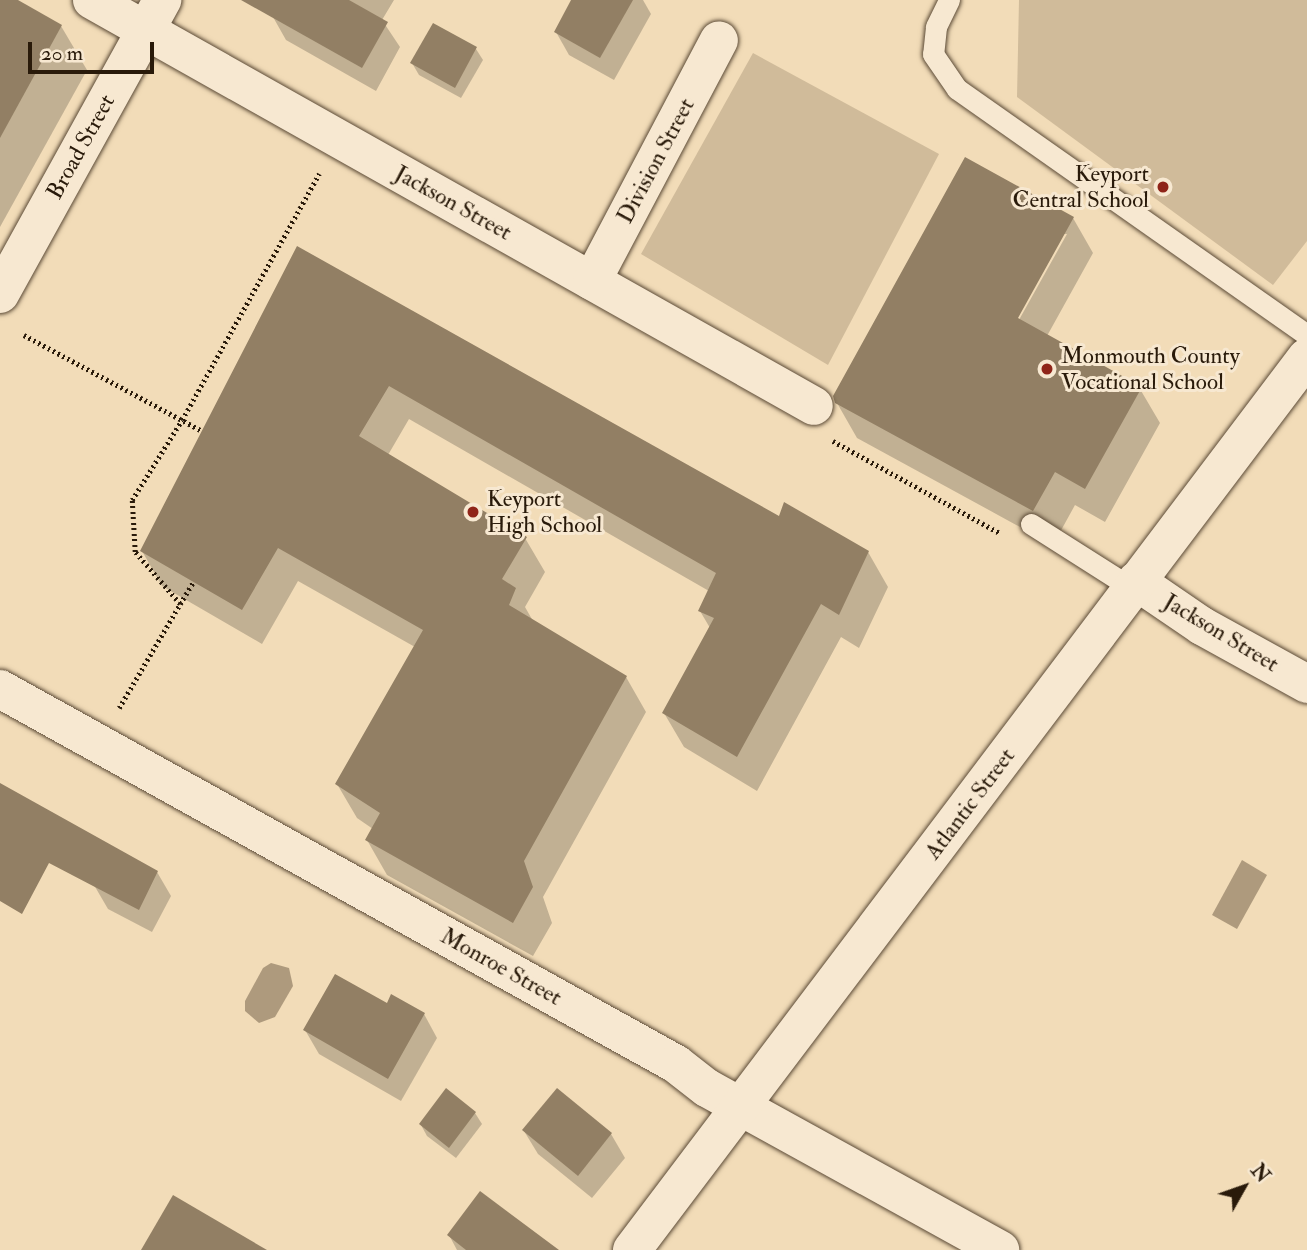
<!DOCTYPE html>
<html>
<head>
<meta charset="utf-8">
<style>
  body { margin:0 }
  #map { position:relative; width:1307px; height:1250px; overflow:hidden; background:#f2dcb8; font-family:"IM FELL Double Pica",serif }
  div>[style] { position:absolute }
  .green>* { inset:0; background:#d0bb9a }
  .water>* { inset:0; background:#ae9a7d }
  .shadow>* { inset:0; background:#0003 }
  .building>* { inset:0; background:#927f64 }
  .path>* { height:4.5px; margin-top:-2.25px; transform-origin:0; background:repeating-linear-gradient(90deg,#291a0a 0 2px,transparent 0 5.5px) }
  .roads { filter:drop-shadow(0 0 2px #5b4a36) drop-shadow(0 0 2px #5b4a36) }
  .lane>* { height:21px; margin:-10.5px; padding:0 10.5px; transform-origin:10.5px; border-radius:10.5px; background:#f7e8d1 }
  .street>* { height:38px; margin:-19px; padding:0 19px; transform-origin:19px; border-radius:19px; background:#f7e8d1 }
  .secondary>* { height:38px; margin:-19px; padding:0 19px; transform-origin:19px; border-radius:19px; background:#f7e8d1 }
  .dots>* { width:19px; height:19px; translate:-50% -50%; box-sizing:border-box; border:4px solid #f7e8d1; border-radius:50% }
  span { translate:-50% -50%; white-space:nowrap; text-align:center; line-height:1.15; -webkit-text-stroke:6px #f7e8d1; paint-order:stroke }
  .street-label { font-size:23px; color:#291a0a }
  .poi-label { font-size:23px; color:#291a0a }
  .right { translate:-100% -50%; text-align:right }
  .left { translate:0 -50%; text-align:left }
  .north { position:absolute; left:1209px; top:1152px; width:70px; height:70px; -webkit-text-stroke:5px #f7e8d1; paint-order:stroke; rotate:50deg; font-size:19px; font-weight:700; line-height:28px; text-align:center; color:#291a0a }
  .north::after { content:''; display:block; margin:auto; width:24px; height:32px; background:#291a0a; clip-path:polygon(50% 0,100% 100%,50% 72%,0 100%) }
  .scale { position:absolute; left:28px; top:42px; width:126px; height:32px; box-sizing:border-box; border:4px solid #291a0a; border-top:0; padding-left:9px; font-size:21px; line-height:24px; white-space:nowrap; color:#291a0a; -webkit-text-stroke:5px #f7e8d1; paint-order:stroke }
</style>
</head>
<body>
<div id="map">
  <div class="green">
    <div style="clip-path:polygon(1019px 0,1307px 0,1307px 241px,1273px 285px,1017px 97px)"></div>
    <div style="clip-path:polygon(753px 53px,939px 154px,828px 365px,641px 254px)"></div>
  </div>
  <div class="water">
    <div style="clip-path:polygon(1242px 860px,1267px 875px,1237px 929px,1212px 915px)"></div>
    <div style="clip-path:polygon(271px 963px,289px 968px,293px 986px,275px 1017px,259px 1023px,245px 1011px,245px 1001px,263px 968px)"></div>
  </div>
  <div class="shadow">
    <div style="clip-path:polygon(0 0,14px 0,61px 26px,87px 70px,0 227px)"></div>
    <div style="clip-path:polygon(282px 0,394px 0,382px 20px,400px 47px,376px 91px,286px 40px,273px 17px)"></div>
    <div style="clip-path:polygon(573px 0,643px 0,651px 14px,614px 80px,569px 55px,556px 32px)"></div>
    <div style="clip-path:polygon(476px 49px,483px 60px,461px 98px,419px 75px,412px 63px)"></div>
    <div style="clip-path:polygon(evenodd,1073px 218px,1093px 253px,1047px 336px,1140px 389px,1160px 423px,1105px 522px,1075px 505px,1053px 545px,857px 438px,837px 403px,1073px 218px,1063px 234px,1067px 234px,1015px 327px,1012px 325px,1063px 234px)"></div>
    <div style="clip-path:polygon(298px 248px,780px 518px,868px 552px,888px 587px,859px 648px,841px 637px,757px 791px,684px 747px,664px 713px,710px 628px,700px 611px,709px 591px,409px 419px,388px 455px,525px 538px,545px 572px,525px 607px,533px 621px,626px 677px,646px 712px,543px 897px,552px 923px,533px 956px,387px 875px,367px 840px,373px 829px,357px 818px,337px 784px,415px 647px,298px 581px,262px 644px,162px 586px,142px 551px)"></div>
    <div style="clip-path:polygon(157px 872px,171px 896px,152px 932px,108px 909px,94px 885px)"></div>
    <div style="clip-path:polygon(387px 1006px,424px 1014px,437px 1038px,401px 1101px,319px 1054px,305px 1030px)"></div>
    <div style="clip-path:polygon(557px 1090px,611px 1134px,625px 1158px,592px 1198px,538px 1154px,524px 1131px)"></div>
    <div style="clip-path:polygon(475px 1113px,482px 1124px,456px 1158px,427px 1136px,421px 1125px)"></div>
    <div style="clip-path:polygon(449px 1235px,544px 1250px,457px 1250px)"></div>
  </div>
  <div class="building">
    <div style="clip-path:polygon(0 0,18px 0,62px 25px,0 138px)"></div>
    <div style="clip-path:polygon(241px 0,349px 0,388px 22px,362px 68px)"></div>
    <div style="clip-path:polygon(571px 0,633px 0,600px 58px,554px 32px)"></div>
    <div style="clip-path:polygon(433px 23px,477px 47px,455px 88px,410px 63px)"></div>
    <div style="clip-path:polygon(965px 157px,1074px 217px,1018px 318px,1142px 387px,1085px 489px,1055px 472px,1033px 511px,835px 403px,833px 396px)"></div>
    <div style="clip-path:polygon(297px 246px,779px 516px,784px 502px,869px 551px,839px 615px,821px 604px,737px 757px,662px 713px,714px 618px,698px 611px,716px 573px,389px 386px,359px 436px,527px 537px,502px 579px,516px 588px,509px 605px,627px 676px,524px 861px,533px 887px,513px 923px,365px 840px,380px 813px,335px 784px,423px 630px,278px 548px,242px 610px,140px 551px)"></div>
    <div style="clip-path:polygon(0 783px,158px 871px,139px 910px,49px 863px,22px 914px,0 901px)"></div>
    <div style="clip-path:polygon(335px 974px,387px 1003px,391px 994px,425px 1013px,388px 1079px,303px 1030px)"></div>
    <div style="clip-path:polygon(446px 1088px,476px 1112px,449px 1148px,419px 1124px)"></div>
    <div style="clip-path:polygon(557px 1088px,612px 1133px,578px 1176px,522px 1130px)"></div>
    <div style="clip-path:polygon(480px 1191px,559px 1250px,466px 1250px,447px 1235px)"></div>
    <div style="clip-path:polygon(173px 1195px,267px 1250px,141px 1250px)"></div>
  </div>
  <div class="path">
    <div style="left:24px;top:335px;width:202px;rotate:28.3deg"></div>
    <div style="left:833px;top:441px;width:191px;rotate:28.9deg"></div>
    <div style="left:180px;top:604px;width:26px;rotate:-59deg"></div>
    <div style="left:119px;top:708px;width:121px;rotate:-59.6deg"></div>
    <div style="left:180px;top:604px;width:69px;rotate:-130.9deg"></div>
    <div style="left:135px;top:552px;width:52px;rotate:-93.3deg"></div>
    <div style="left:132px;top:500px;width:94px;rotate:-58deg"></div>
    <div style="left:182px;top:420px;width:282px;rotate:-60.9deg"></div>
  </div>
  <div class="roads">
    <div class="lane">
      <div style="left:949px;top:0;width:30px;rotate:116deg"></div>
      <div style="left:936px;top:27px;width:27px;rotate:96deg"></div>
      <div style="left:933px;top:54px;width:42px;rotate:55.6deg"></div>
      <div style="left:957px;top:89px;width:428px;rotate:35.1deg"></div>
      <div style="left:1031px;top:524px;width:120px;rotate:32.4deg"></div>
    </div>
    <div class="street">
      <div style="left:92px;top:0;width:828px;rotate:29.35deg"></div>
      <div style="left:592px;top:281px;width:272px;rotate:-62.2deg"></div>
      <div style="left:1136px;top:581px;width:80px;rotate:34.3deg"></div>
      <div style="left:1202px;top:626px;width:120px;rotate:28.9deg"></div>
      <div style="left:0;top:689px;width:773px;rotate:29.02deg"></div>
      <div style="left:676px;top:1064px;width:39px;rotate:38deg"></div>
      <div style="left:707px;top:1088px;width:335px;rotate:28.9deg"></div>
      <div style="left:632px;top:1250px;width:1119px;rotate:-52.92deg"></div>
    </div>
    <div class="secondary">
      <div style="left:0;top:294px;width:336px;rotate:-61.1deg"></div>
    </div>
  </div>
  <div class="dots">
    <div style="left:1163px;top:187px;background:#8f2418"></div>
    <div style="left:1047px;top:369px;background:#8f2418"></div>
    <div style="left:473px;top:512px;background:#8f2418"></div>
  </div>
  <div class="street-label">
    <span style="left:81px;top:147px;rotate:-61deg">Broad Street</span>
    <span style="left:656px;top:161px;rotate:-62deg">Division Street</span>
    <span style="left:453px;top:203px;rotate:29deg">Jackson Street</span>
    <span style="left:1221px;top:633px;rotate:31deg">Jackson Street</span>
    <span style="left:970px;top:804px;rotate:-53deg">Atlantic Street</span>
    <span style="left:501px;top:967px;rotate:29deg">Monroe Street</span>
  </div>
  <div class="poi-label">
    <span class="right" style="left:1149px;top:187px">Keyport<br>Central School</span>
    <span class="left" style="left:1061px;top:369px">Monmouth County<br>Vocational School</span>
    <span class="left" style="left:487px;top:512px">Keyport<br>High School</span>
  </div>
  <div class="north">N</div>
  <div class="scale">20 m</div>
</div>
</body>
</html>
